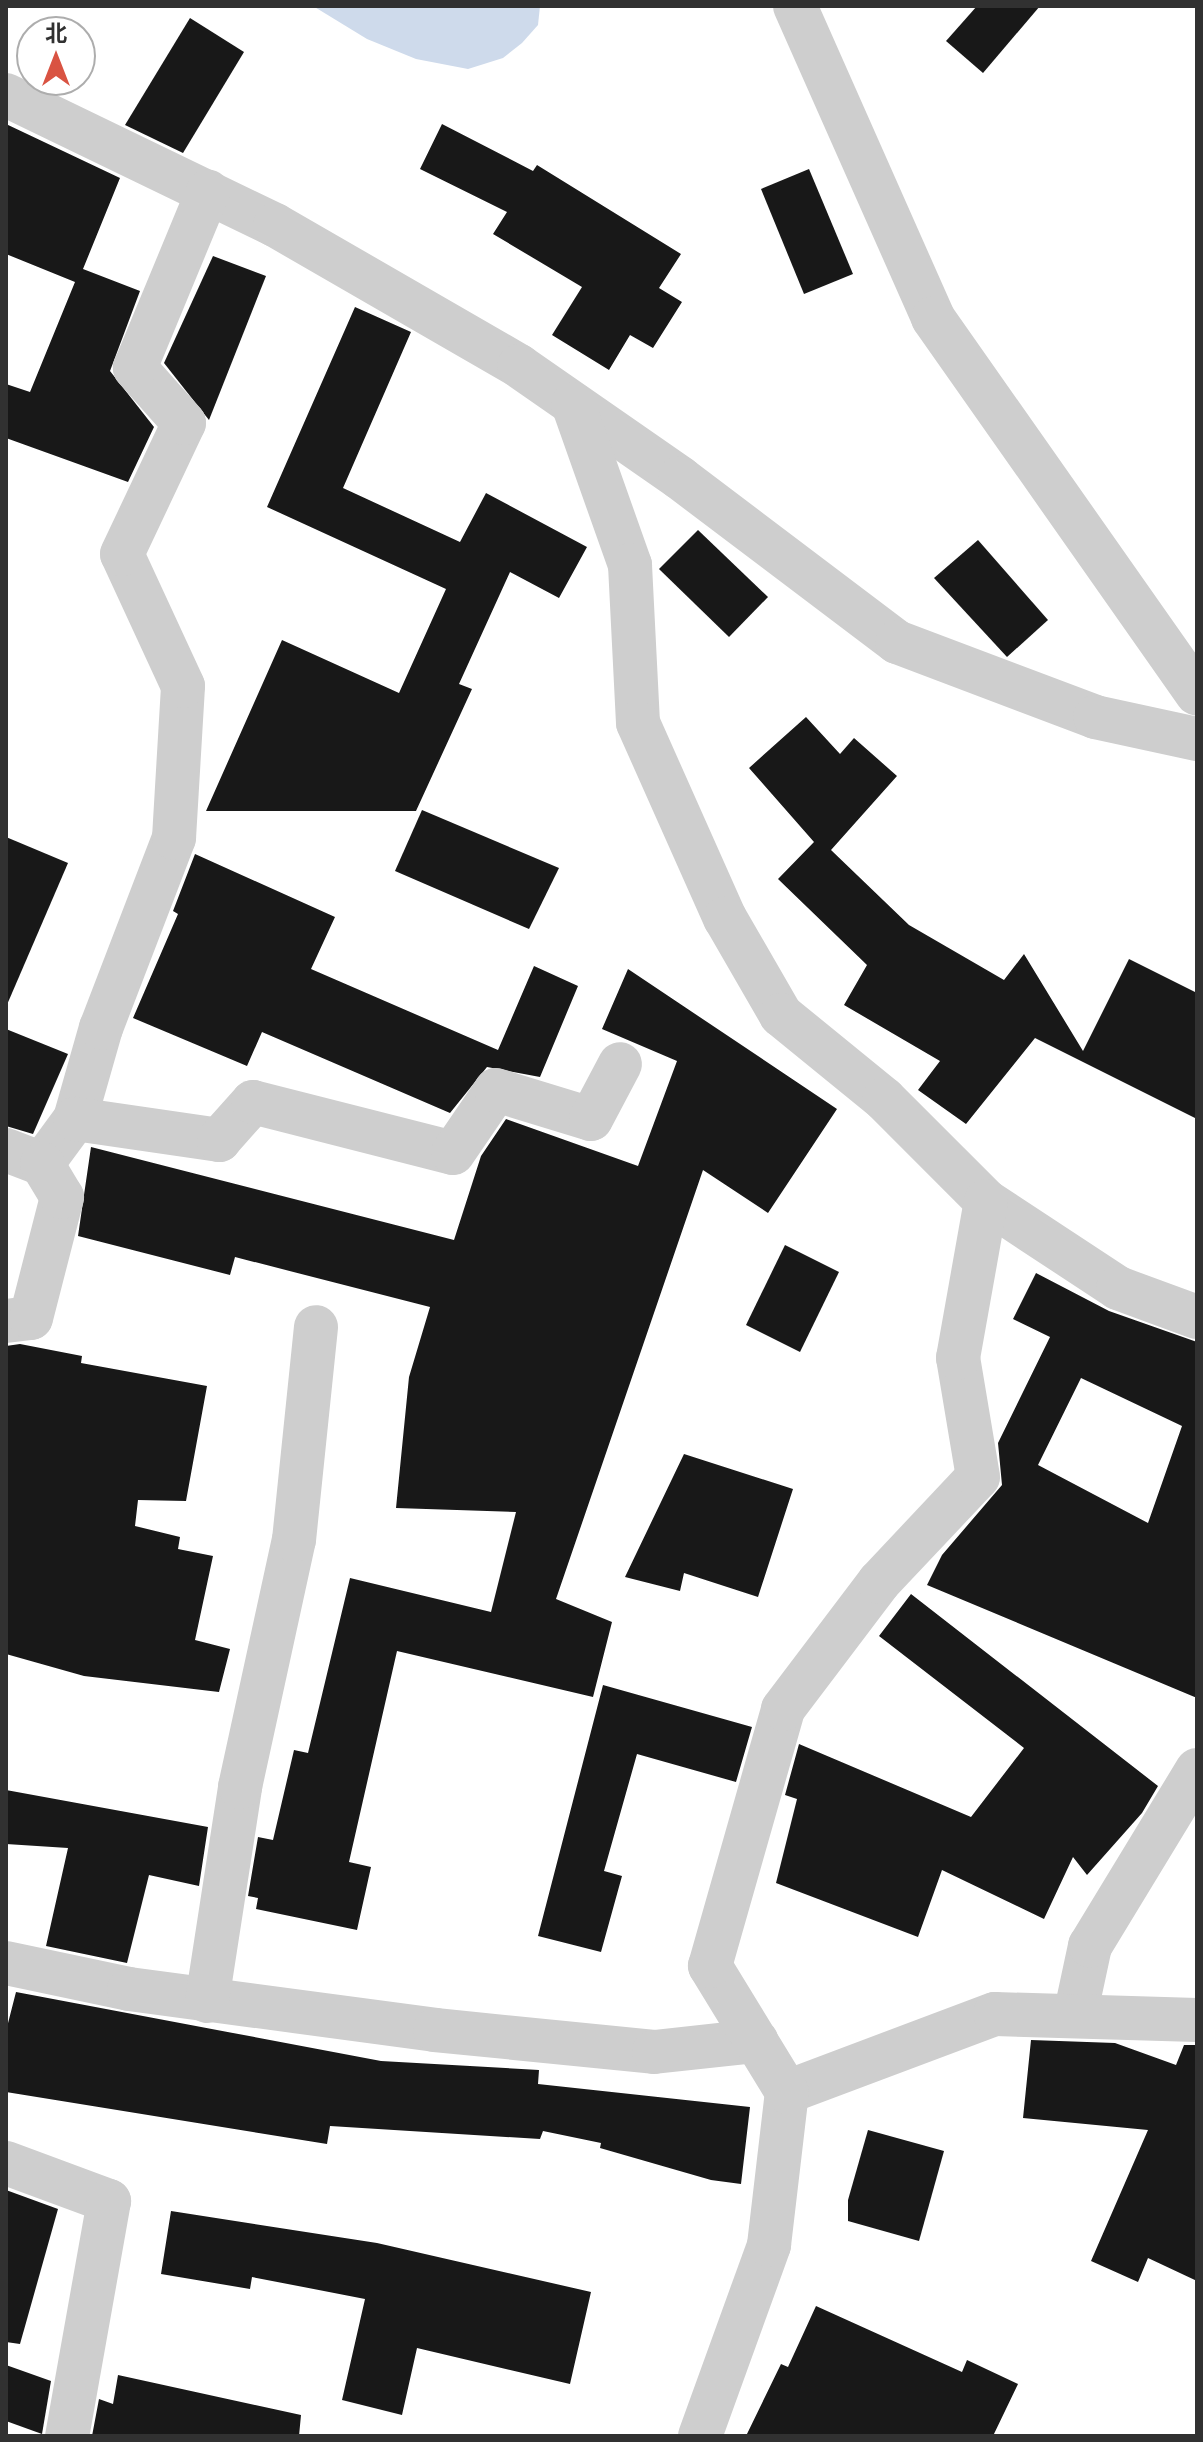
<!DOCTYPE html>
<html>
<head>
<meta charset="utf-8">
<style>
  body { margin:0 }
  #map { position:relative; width:1203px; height:2442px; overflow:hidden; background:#fff; font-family:Poppins,"Noto Sans SC",sans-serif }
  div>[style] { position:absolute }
  .water>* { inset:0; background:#cedaeb }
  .building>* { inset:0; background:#181818 }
  .minor>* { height:44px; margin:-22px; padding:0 22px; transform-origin:22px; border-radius:22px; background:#cecece }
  span { translate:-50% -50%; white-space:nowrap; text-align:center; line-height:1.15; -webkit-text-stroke:8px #fff; paint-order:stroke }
  .frame { position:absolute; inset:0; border:8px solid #313131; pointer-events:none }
  .north { position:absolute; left:16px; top:16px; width:80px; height:80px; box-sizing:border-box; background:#fff; border:2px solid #adadad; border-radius:50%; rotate:0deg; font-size:22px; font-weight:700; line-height:32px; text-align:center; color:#313131 }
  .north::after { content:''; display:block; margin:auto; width:28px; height:36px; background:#d95342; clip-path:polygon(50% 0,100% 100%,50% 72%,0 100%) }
</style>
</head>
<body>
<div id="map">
  <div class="water">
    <div style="clip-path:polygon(313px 6px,540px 6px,538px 25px,522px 43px,503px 58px,468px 69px,416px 59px,367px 39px)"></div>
  </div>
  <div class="building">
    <div style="clip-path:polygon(977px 6px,1040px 6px,983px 73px,946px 41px)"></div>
    <div style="clip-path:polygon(190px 18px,244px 52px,183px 153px,125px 125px)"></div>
    <div style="clip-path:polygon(6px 124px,120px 178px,83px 269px,140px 291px,110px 371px,154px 427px,128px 482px,6px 438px,6px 384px,30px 392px,75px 282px,6px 254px)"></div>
    <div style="clip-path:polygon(442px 124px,533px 171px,537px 165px,681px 254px,659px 288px,682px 302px,653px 348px,630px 335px,609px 370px,552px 335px,582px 287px,493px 234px,507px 212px,420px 169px)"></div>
    <div style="clip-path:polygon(809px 169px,853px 274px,804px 294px,761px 189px)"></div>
    <div style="clip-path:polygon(213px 256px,266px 276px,209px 420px,164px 363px)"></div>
    <div style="clip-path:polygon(355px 307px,411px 332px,343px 488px,460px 542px,486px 493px,587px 547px,559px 598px,510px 572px,459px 684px,472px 689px,416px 811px,206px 811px,282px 640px,399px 693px,446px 589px,267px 507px)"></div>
    <div style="clip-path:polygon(698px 530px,768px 597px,729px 637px,659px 569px)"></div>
    <div style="clip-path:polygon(978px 540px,1048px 620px,1007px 657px,934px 578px)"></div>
    <div style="clip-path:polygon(806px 717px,840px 754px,854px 738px,897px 776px,831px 850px,909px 925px,1004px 980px,1024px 954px,1083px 1051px,1129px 959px,1197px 993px,1197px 1119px,1035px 1038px,966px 1124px,918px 1090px,940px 1061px,844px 1005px,867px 965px,778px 879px,814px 842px,749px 768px)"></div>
    <div style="clip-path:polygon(422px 810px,559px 868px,529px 929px,395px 871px)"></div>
    <div style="clip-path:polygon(6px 837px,68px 863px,6px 1007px)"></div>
    <div style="clip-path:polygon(195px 854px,335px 917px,311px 969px,498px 1050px,534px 966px,578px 986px,540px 1077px,487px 1067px,450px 1113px,262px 1032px,247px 1066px,133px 1018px,178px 914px,173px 911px)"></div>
    <div style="clip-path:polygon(628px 969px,837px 1109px,768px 1213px,703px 1170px,556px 1599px,612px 1622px,593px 1697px,397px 1651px,349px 1862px,371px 1867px,357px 1930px,256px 1909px,258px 1898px,248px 1896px,258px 1837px,273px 1840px,294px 1750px,308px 1753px,350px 1578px,491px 1612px,516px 1512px,396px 1508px,409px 1377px,430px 1307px,235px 1257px,230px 1275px,78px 1236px,91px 1147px,454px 1240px,481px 1156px,506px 1119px,638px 1166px,677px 1061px,602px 1029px)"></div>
    <div style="clip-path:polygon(6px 1029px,68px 1054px,33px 1134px,6px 1126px)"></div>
    <div style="clip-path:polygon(785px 1245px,839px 1272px,800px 1352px,746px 1325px)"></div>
    <div style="clip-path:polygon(evenodd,1036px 1273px,1109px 1311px,1197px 1342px,1197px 1698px,927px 1585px,942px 1555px,1002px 1485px,998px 1443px,1050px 1337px,1013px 1319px,1036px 1273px,1081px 1378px,1182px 1426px,1148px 1523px,1038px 1465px,1081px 1378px)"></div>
    <div style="clip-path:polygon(20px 1344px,82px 1356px,81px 1363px,207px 1386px,186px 1501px,138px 1500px,135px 1526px,180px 1537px,178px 1549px,213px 1556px,195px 1640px,230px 1649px,219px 1692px,84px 1676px,6px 1654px,6px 1346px)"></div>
    <div style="clip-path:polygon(684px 1454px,793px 1489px,758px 1597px,684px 1573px,680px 1591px,625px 1577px)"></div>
    <div style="clip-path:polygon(911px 1594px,1158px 1786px,1142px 1813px,1087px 1875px,1073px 1857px,1044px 1919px,942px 1870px,918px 1937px,776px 1883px,797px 1799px,785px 1795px,799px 1744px,971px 1817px,1024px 1748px,879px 1636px)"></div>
    <div style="clip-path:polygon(603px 1685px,752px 1727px,736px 1782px,637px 1754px,604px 1871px,622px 1876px,601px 1952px,538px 1936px)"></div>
    <div style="clip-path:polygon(6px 1790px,208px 1827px,199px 1886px,149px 1875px,127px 1963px,46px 1946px,68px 1848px,6px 1844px)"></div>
    <div style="clip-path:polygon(16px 1992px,381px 2061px,539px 2070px,538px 2084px,750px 2107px,741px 2184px,711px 2180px,600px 2148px,601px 2143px,543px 2131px,540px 2139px,330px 2126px,327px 2144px,6px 2092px,6px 2031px)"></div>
    <div style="clip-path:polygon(1031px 2040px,1115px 2043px,1176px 2065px,1184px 2045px,1197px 2045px,1197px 2281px,1148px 2258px,1138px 2282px,1091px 2261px,1148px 2130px,1023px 2118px)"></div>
    <div style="clip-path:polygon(868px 2130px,944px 2151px,919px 2241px,848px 2221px,848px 2200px)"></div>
    <div style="clip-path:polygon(6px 2190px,58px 2209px,20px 2344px,6px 2342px)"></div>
    <div style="clip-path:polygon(171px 2211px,377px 2243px,591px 2292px,570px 2384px,417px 2348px,402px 2415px,342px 2400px,365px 2299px,252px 2277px,250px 2289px,161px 2274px)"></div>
    <div style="clip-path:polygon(816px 2306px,962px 2372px,967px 2360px,1018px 2384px,993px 2436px,746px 2436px,781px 2364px,788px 2367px)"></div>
    <div style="clip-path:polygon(6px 2365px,51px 2381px,42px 2434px,6px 2421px)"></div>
    <div style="clip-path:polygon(118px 2375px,301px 2415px,299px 2436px,92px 2436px,99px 2399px,113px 2404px)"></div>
  </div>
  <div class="minor">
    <div style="left:795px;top:6px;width:341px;rotate:66.1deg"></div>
    <div style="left:933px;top:318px;width:459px;rotate:54.9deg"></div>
    <div style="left:6px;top:95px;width:299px;rotate:25.8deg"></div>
    <div style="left:275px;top:225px;width:282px;rotate:30deg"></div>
    <div style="left:519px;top:366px;width:196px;rotate:34.8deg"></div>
    <div style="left:680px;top:478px;width:272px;rotate:37.1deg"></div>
    <div style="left:897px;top:642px;width:212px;rotate:20.7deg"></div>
    <div style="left:1095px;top:717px;width:104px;rotate:12.2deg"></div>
    <div style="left:573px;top:404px;width:171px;rotate:70.5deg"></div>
    <div style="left:630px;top:565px;width:158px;rotate:87.1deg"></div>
    <div style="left:638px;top:723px;width:214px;rotate:66deg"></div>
    <div style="left:725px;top:918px;width:112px;rotate:60deg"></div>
    <div style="left:781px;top:1015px;width:133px;rotate:39.2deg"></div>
    <div style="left:884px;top:1099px;width:144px;rotate:45deg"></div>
    <div style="left:986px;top:1201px;width:158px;rotate:33.4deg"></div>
    <div style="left:1118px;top:1288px;width:84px;rotate:20.2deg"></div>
    <div style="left:75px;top:1119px;width:95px;rotate:-74.1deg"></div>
    <div style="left:101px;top:1028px;width:204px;rotate:-69deg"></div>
    <div style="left:174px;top:838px;width:152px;rotate:-86.6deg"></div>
    <div style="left:183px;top:686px;width:145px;rotate:-114.8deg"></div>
    <div style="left:122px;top:554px;width:145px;rotate:-64.7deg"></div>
    <div style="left:184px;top:423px;width:74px;rotate:-131.7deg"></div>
    <div style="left:135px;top:368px;width:191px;rotate:-67.5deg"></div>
    <div style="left:6px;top:1150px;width:39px;rotate:21deg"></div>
    <div style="left:42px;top:1164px;width:56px;rotate:-53.7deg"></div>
    <div style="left:75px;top:1119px;width:146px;rotate:8.3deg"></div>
    <div style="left:219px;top:1140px;width:51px;rotate:-48.2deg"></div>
    <div style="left:253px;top:1102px;width:206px;rotate:14.3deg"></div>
    <div style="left:453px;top:1153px;width:76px;rotate:-55.7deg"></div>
    <div style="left:496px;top:1090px;width:99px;rotate:17deg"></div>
    <div style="left:591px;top:1119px;width:62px;rotate:-62.2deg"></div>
    <div style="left:6px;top:1321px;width:25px;rotate:-7deg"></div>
    <div style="left:31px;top:1318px;width:125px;rotate:-75.6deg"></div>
    <div style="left:62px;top:1197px;width:39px;rotate:-121deg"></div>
    <div style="left:6px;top:1963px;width:126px;rotate:11.9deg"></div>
    <div style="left:129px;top:1989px;width:309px;rotate:7.6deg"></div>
    <div style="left:435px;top:2030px;width:220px;rotate:5.7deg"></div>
    <div style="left:654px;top:2052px;width:103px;rotate:-6.2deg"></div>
    <div style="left:207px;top:2001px;width:217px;rotate:-81.2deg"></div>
    <div style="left:240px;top:1787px;width:253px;rotate:-77.7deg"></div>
    <div style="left:294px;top:1540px;width:214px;rotate:-84.1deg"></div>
    <div style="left:1075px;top:2016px;width:72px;rotate:-77.9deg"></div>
    <div style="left:1090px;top:1946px;width:206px;rotate:-58.7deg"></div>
    <div style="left:787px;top:2092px;width:222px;rotate:-20.6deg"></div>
    <div style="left:995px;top:2014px;width:202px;rotate:1.7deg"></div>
    <div style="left:6px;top:2163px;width:110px;rotate:20.3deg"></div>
    <div style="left:109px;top:2201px;width:239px;rotate:100.1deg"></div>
    <div style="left:700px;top:2436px;width:203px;rotate:-70.1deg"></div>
    <div style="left:769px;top:2245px;width:154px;rotate:-83.3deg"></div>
    <div style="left:787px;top:2092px;width:148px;rotate:-121.4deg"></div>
    <div style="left:710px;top:1966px;width:267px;rotate:-74.1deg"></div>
    <div style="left:783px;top:1709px;width:159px;rotate:-52.9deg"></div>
    <div style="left:879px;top:1582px;width:144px;rotate:-46.7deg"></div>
    <div style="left:978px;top:1477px;width:121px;rotate:-99.5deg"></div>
    <div style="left:958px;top:1358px;width:159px;rotate:-79.9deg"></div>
  </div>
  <div class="frame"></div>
  <div class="north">北</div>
</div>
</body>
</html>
